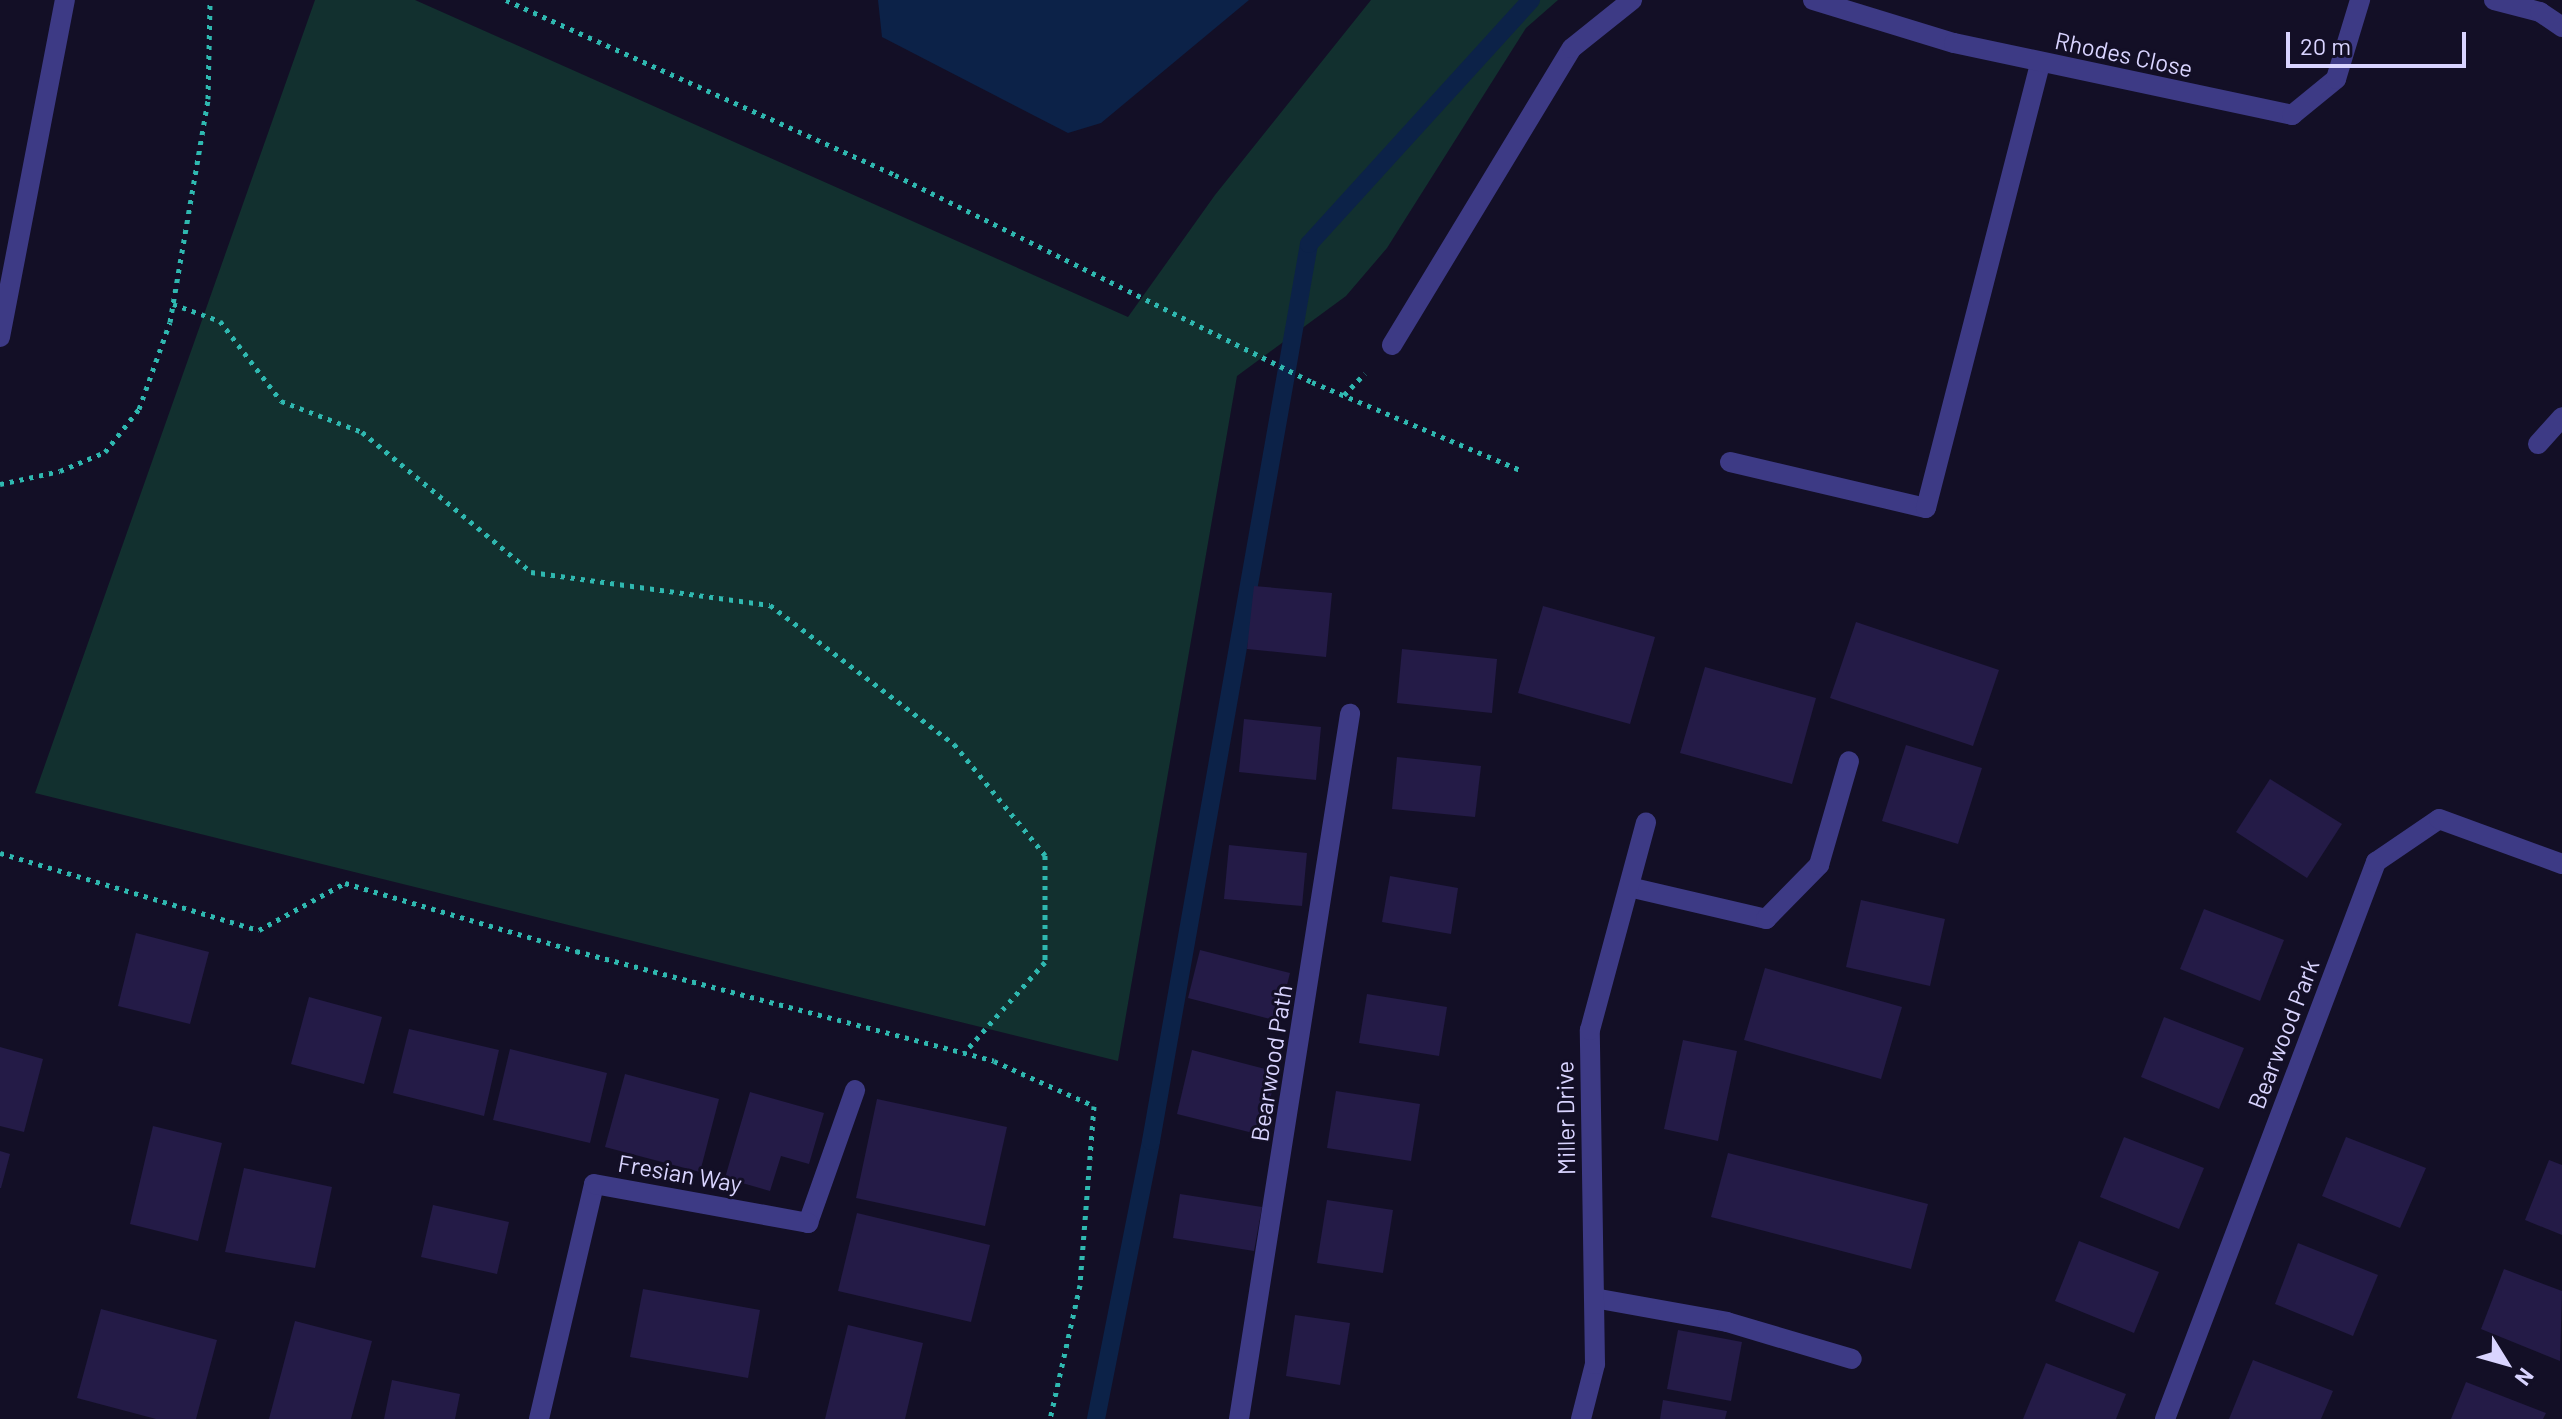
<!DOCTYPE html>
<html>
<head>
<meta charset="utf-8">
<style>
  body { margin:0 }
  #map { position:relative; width:2562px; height:1419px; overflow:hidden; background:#130f26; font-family:Barlow,sans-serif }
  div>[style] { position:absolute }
  .green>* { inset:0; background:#12302f }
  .water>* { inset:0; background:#0c2248 }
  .stream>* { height:18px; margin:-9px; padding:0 9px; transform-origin:9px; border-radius:9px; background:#0c2248 }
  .building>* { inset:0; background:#241b47 }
  .path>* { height:5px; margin-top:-2.5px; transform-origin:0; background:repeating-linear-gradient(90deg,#2fb8b0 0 4px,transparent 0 10px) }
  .service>* { height:20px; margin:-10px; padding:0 10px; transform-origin:10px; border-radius:10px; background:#3d3a85 }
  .minor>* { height:20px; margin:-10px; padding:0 10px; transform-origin:10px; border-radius:10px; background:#3d3a85 }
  span { translate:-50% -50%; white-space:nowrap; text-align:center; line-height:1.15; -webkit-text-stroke:6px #130f26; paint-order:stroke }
  .street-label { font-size:24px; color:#d9d4ff }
  .north { position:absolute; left:2466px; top:1323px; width:80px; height:80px; -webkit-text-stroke:6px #130f26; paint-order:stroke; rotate:127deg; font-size:22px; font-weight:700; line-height:32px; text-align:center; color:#d9d4ff }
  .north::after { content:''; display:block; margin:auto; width:28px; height:36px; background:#d9d4ff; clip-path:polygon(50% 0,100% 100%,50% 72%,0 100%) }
  .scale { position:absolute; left:2286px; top:32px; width:180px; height:36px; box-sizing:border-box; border:4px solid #d9d4ff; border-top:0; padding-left:10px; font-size:24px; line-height:28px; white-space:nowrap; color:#d9d4ff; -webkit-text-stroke:6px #130f26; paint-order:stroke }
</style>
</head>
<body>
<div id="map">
  <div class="green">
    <div style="clip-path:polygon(315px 0,415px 0,1128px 317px,1215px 195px,1371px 0,1558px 0,1526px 28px,1387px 248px,1346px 296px,1237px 376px,1118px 1061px,35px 793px)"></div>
  </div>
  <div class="water">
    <div style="clip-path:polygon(878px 0,1249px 0,1101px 123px,1068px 133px,882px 37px)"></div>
  </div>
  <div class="stream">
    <div style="left:1096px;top:1419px;width:283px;rotate:-78.8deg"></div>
    <div style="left:1151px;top:1141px;width:911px;rotate:-80.01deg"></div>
    <div style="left:1309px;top:244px;width:330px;rotate:-47.7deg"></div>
  </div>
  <div class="building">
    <div style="clip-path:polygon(1254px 586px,1332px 593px,1326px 657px,1247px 649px)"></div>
    <div style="clip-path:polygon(1543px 606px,1655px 637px,1630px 724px,1518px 693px)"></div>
    <div style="clip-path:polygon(1856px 622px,1999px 670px,1973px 746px,1830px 698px)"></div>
    <div style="clip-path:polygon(1402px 649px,1497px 659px,1492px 713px,1397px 703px)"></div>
    <div style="clip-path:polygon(1705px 667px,1816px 698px,1792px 784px,1680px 753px)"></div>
    <div style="clip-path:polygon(1244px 719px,1321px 727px,1316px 780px,1239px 772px)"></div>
    <div style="clip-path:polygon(1906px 745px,1982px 768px,1958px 844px,1882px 821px)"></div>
    <div style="clip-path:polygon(1397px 757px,1481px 766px,1475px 817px,1392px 809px)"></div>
    <div style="clip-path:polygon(2270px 779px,2342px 824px,2307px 878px,2236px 832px)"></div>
    <div style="clip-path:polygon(1229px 845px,1307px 853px,1302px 906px,1224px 899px)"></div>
    <div style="clip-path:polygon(1390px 876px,1458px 888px,1451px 934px,1382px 922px)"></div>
    <div style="clip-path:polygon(1861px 900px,1945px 919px,1930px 986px,1846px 967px)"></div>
    <div style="clip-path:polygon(2204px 909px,2284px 940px,2260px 1001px,2180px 969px)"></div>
    <div style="clip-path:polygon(136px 933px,209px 952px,190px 1024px,118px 1006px)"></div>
    <div style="clip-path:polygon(1200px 950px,1290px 973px,1278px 1021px,1188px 998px)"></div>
    <div style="clip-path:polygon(1765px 968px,1902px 1007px,1881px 1079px,1744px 1040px)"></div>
    <div style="clip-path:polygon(1367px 994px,1447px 1007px,1439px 1056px,1359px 1043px)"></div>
    <div style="clip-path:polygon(309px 997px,382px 1017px,364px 1084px,291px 1064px)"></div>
    <div style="clip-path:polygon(2164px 1017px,2244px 1048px,2219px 1109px,2141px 1077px)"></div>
    <div style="clip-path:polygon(409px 1029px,499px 1050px,484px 1116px,393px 1093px)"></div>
    <div style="clip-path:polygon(1683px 1040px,1737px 1051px,1718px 1141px,1664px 1129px)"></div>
    <div style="clip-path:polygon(0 1047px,43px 1059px,24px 1132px,0 1126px)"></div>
    <div style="clip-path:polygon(510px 1049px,607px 1073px,590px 1143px,493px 1120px)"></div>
    <div style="clip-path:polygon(1192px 1050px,1277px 1072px,1261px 1135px,1177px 1114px)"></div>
    <div style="clip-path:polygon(625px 1074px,719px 1099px,700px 1172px,605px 1147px)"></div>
    <div style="clip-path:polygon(1336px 1091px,1420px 1104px,1411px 1161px,1327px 1148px)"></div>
    <div style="clip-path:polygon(750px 1092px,824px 1113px,809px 1164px,781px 1156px,770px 1191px,725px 1178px)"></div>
    <div style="clip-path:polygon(877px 1099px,1007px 1127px,985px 1226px,856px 1198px)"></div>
    <div style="clip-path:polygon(153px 1126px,222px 1143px,198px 1241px,130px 1224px)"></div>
    <div style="clip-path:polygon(2124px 1137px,2204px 1168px,2179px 1229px,2100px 1197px)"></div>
    <div style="clip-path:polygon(2346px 1137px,2426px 1168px,2400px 1228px,2322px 1196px)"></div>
    <div style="clip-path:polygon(0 1151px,10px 1154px,1px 1188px,0 1188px)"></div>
    <div style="clip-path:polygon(1728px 1153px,1928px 1204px,1911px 1269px,1711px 1217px)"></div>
    <div style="clip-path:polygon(2549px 1160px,2562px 1165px,2562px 1235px,2525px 1220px)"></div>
    <div style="clip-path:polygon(244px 1168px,332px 1187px,315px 1268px,225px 1252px)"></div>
    <div style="clip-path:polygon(1180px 1194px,1262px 1207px,1254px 1251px,1173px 1238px)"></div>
    <div style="clip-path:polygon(1327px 1200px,1393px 1210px,1383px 1273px,1317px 1263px)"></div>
    <div style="clip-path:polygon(433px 1205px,509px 1222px,497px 1274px,421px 1257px)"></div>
    <div style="clip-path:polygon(857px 1213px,990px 1245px,971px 1322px,838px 1291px)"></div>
    <div style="clip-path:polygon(2079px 1241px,2159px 1272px,2134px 1333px,2055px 1301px)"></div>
    <div style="clip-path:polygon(2298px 1243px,2378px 1275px,2353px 1336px,2275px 1304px)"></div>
    <div style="clip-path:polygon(2504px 1269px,2562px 1291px,2560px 1361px,2481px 1329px)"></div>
    <div style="clip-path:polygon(643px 1289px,760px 1310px,748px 1378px,630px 1357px)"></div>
    <div style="clip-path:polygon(101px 1309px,217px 1340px,196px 1419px,156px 1419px,77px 1398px)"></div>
    <div style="clip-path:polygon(1295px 1315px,1350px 1323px,1340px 1385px,1286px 1376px)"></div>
    <div style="clip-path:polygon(295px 1321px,372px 1341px,351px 1419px,269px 1419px)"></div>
    <div style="clip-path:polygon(848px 1325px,923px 1343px,905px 1419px,825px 1419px)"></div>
    <div style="clip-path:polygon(1678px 1330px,1742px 1342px,1731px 1401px,1667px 1389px)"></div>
    <div style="clip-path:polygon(2253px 1360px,2333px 1391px,2321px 1419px,2229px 1419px)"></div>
    <div style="clip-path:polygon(2046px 1363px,2126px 1394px,2116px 1419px,2023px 1419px)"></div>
    <div style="clip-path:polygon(392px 1380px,460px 1394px,455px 1419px,384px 1419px)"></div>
    <div style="clip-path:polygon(2466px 1382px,2546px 1413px,2543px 1419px,2451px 1419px)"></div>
    <div style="clip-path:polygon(1663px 1400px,1727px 1411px,1725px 1419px,1660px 1419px)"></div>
  </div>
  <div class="path">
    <div style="left:506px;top:0;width:427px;rotate:24.2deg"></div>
    <div style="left:895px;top:175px;width:466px;rotate:26.4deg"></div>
    <div style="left:1312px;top:382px;width:229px;rotate:22.9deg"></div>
    <div style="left:173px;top:304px;width:50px;rotate:19.9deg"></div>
    <div style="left:220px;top:321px;width:101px;rotate:52.7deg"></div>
    <div style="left:281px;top:401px;width:87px;rotate:20.9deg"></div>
    <div style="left:362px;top:432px;width:219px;rotate:39.6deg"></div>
    <div style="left:531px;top:572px;width:241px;rotate:7.9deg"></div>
    <div style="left:770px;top:605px;width:231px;rotate:37.1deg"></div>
    <div style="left:954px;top:744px;width:144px;rotate:50.7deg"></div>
    <div style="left:1045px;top:855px;width:107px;rotate:90deg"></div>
    <div style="left:1045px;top:962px;width:122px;rotate:131.7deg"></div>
    <div style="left:1344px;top:395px;width:30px;rotate:-46deg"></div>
    <div style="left:0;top:484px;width:61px;rotate:-12.2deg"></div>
    <div style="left:60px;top:471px;width:49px;rotate:-22.9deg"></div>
    <div style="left:105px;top:452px;width:55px;rotate:-51.7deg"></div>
    <div style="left:139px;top:409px;width:92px;rotate:-70.4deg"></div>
    <div style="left:170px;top:322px;width:226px;rotate:-80.3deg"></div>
    <div style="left:208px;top:99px;width:99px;rotate:-88.8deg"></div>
    <div style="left:0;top:853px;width:270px;rotate:16.6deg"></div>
    <div style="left:259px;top:930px;width:98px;rotate:-28.7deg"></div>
    <div style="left:345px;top:883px;width:241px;rotate:16.4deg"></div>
    <div style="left:576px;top:951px;width:432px;rotate:14.7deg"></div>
    <div style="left:994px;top:1061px;width:110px;rotate:24.2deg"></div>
    <div style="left:1094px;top:1106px;width:180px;rotate:94.5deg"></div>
    <div style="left:1080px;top:1285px;width:137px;rotate:102.6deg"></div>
  </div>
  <div class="service">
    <div style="left:2494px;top:0;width:48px;rotate:14.6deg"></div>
    <div style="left:2540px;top:12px;width:27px;rotate:34deg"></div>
    <div style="left:1392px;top:345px;width:347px;rotate:-58.8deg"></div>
    <div style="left:1572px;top:48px;width:77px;rotate:-38.7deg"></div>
    <div style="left:2538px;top:444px;width:36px;rotate:-48deg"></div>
    <div style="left:1730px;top:462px;width:201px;rotate:13.2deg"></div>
    <div style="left:1926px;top:508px;width:459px;rotate:-75.6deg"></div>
    <div style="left:1629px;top:887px;width:141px;rotate:13.1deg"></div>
    <div style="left:1766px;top:919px;width:76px;rotate:-45.5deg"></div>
    <div style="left:1819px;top:865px;width:108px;rotate:-73.9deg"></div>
    <div style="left:808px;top:1223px;width:141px;rotate:-70.5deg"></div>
    <div style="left:1594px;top:1298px;width:135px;rotate:10.2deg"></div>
    <div style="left:1727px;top:1322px;width:130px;rotate:16.5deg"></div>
  </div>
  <div class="minor">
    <div style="left:1813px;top:0;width:147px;rotate:17deg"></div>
    <div style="left:1954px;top:43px;width:346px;rotate:12deg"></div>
    <div style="left:2292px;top:115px;width:57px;rotate:-39.3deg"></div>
    <div style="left:2336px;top:79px;width:83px;rotate:-73.1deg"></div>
    <div style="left:0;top:337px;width:343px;rotate:-79.1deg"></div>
    <div style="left:539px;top:1419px;width:241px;rotate:-76.8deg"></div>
    <div style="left:594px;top:1184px;width:218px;rotate:10.3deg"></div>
    <div style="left:1239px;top:1419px;width:714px;rotate:-81.05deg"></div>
    <div style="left:1581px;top:1419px;width:57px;rotate:-75.7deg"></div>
    <div style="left:1595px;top:1364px;width:334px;rotate:-90.9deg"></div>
    <div style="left:1590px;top:1030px;width:215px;rotate:-74.9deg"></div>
    <div style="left:2165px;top:1419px;width:596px;rotate:-69.25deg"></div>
    <div style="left:2376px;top:862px;width:76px;rotate:-34.3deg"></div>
    <div style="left:2439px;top:819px;width:131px;rotate:20.1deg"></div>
  </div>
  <div class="street-label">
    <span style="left:2124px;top:54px;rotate:12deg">Rhodes Close</span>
    <span style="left:2283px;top:1034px;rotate:-69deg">Bearwood Park</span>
    <span style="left:1271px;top:1063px;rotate:-81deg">Bearwood Path</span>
    <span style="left:1565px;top:1118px;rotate:-91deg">Miller Drive</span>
    <span style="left:680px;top:1173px;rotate:10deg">Fresian Way</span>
  </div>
  <div class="north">N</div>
  <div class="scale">20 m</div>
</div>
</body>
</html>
